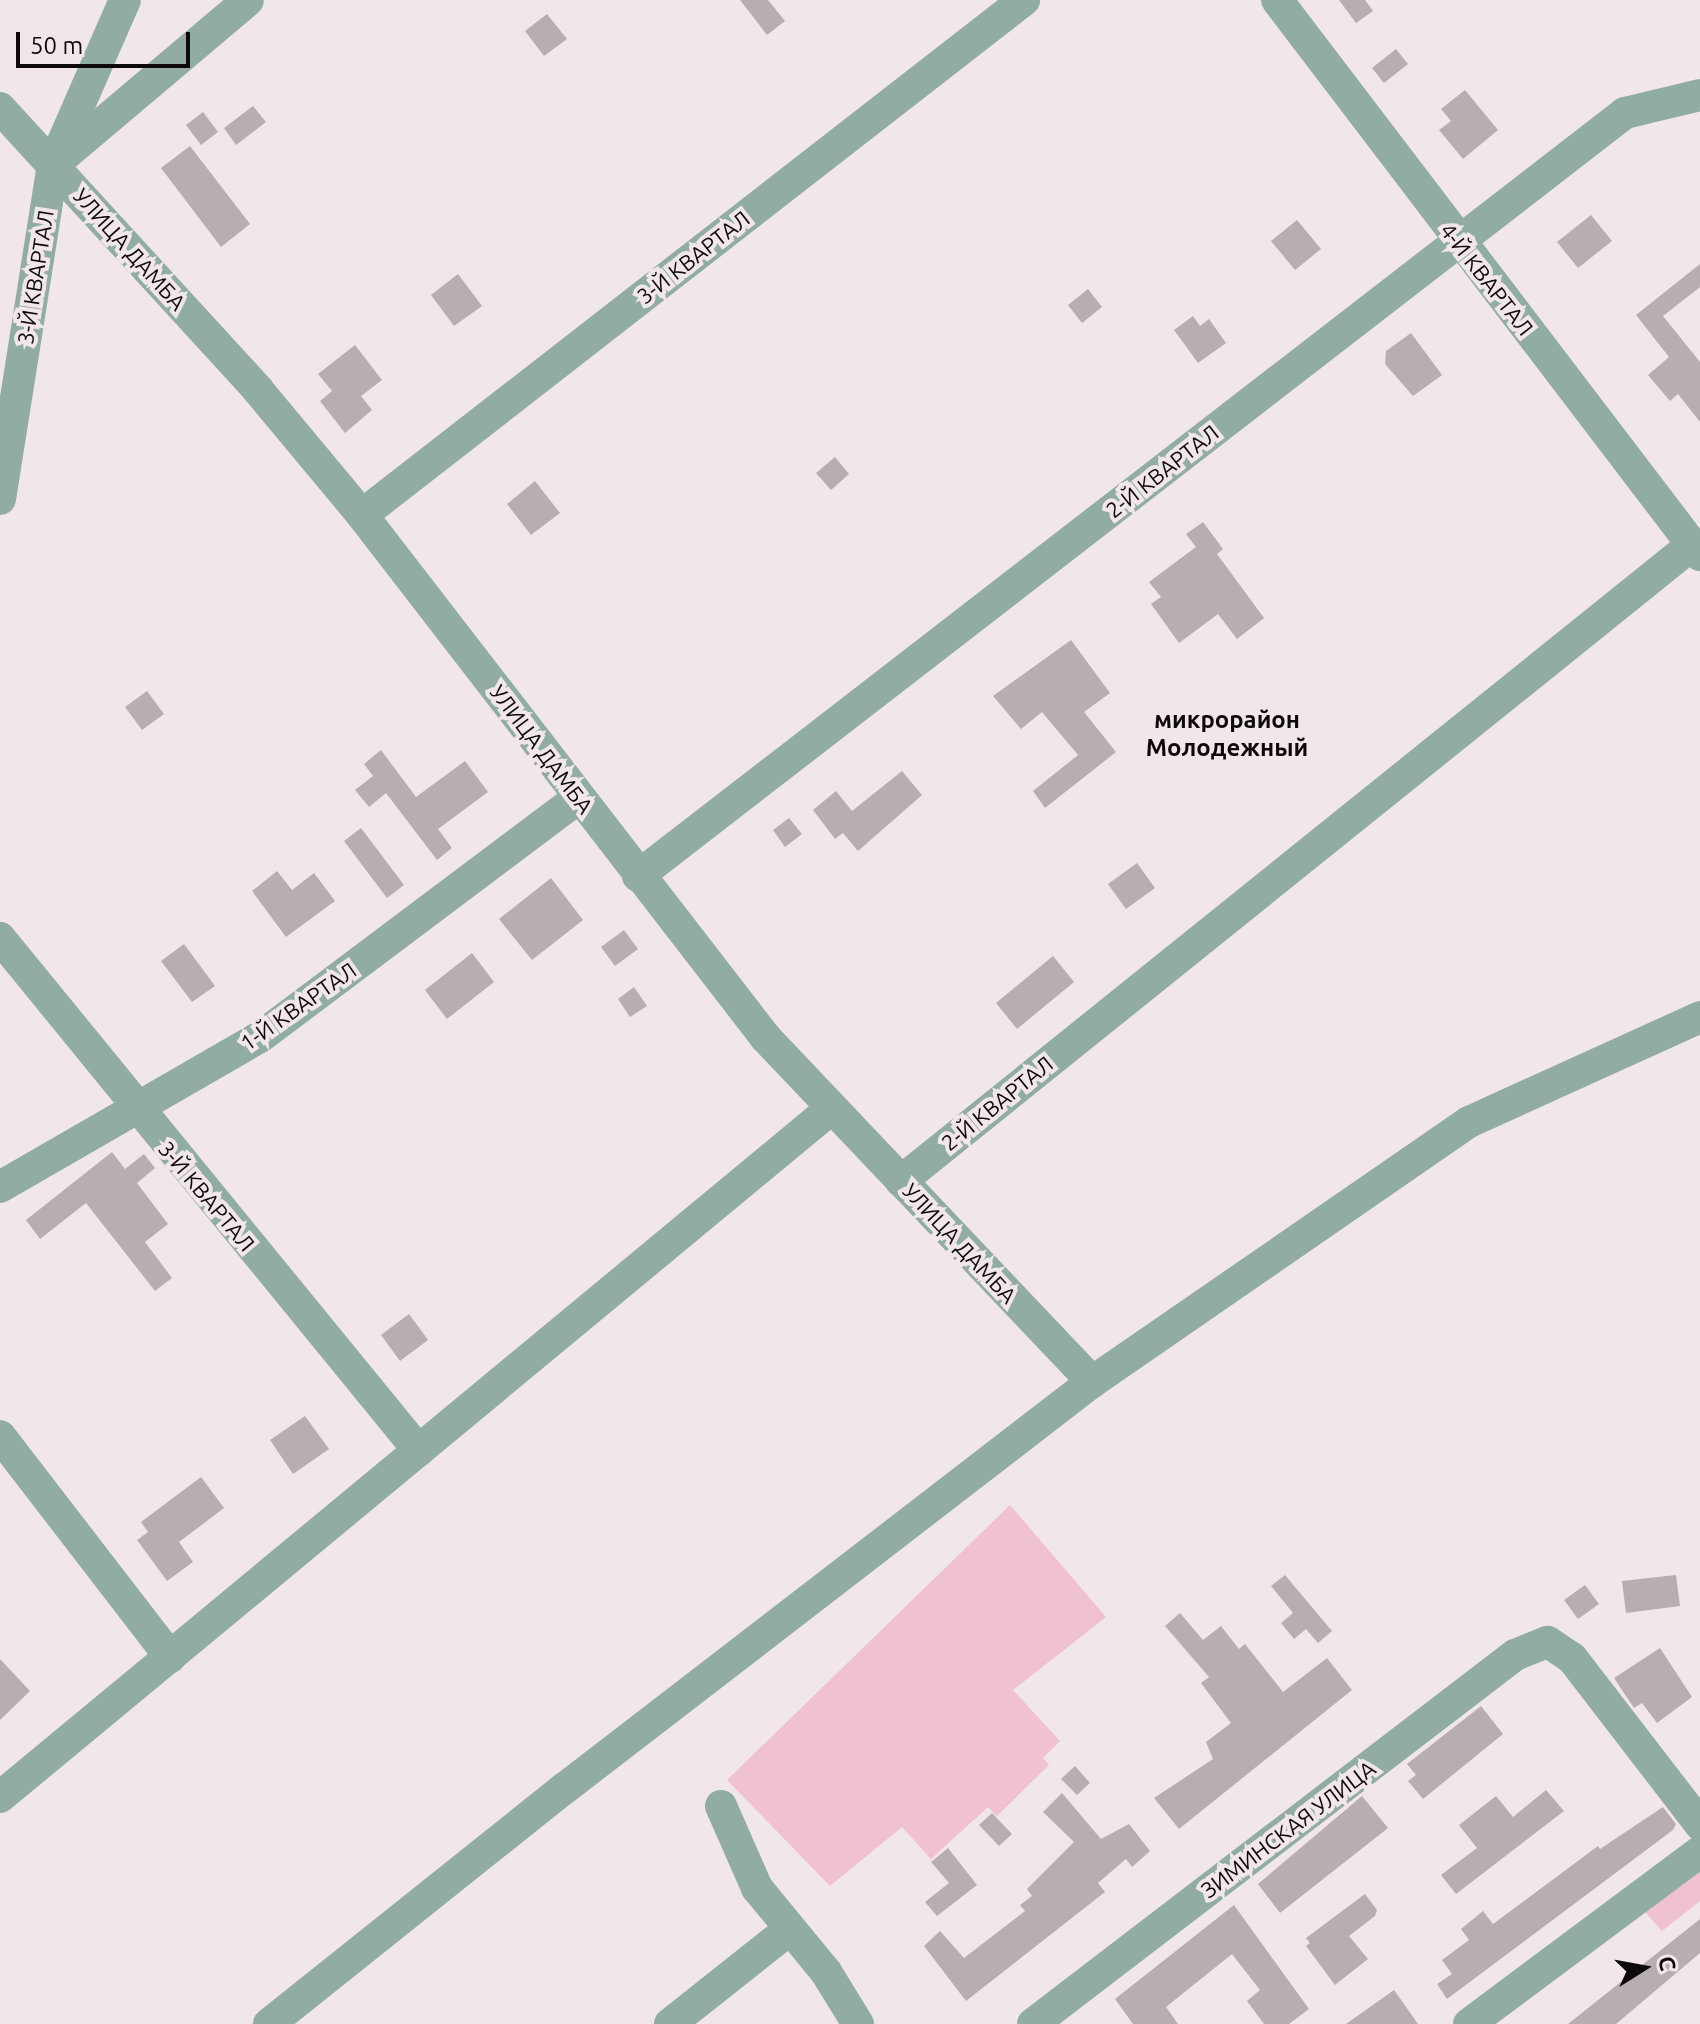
<!DOCTYPE html>
<html>
<head>
<meta charset="utf-8">
<style>
  body { margin:0 }
  #map { position:relative; width:1700px; height:2024px; overflow:hidden; background:#f1e6e9; font-family:Ubuntu,sans-serif }
  div>[style] { position:absolute }
  .green>* { inset:0; background:#f0c1d1 }
  .building>* { inset:0; background:#b8aeb1 }
  .minor>* { height:32px; margin:-16px; padding:0 16px; transform-origin:16px; border-radius:16px; background:#91aca2 }
  span { translate:-50% -50%; white-space:nowrap; text-align:center; line-height:1.15; -webkit-text-stroke:8px #f1e6e9; paint-order:stroke }
  .street-label { font-size:22px; color:#0e0a0b }
  .neighbourhood-label { font-size:24px; color:#0e0a0b; font-weight:700 }
  .north { position:absolute; left:1604px; top:1928px; width:80px; height:80px; -webkit-text-stroke:6px #f1e6e9; paint-order:stroke; rotate:79deg; font-size:22px; font-weight:700; line-height:32px; text-align:center; color:#0e0a0b }
  .north::after { content:''; display:block; margin:auto; width:28px; height:36px; background:#0e0a0b; clip-path:polygon(50% 0,100% 100%,50% 72%,0 100%) }
  .scale { position:absolute; left:16px; top:32px; width:174px; height:36px; box-sizing:border-box; border:4px solid #0e0a0b; border-top:0; padding-left:10px; font-size:24px; line-height:28px; white-space:nowrap; color:#0e0a0b; -webkit-text-stroke:6px #f1e6e9; paint-order:stroke }
</style>
</head>
<body>
<div id="map">
  <div class="green">
    <div style="clip-path:polygon(1010px 1505px,1106px 1617px,1013px 1690px,1060px 1741px,1043px 1758px,1049px 1765px,997px 1816px,988px 1807px,931px 1859px,902px 1827px,830px 1886px,727px 1780px)"></div>
    <div style="clip-path:polygon(1700px 1869px,1700px 1901px,1662px 1931px,1644px 1911px)"></div>
  </div>
  <div class="building">
    <div style="clip-path:polygon(740px 0,768px 0,785px 21px,767px 35px)"></div>
    <div style="clip-path:polygon(1339px 0,1365px 0,1373px 11px,1356px 23px)"></div>
    <div style="clip-path:polygon(547px 14px,567px 39px,544px 56px,525px 31px)"></div>
    <div style="clip-path:polygon(1396px 49px,1408px 64px,1384px 83px,1372px 68px)"></div>
    <div style="clip-path:polygon(1465px 90px,1498px 130px,1463px 159px,1439px 130px,1451px 121px,1441px 109px)"></div>
    <div style="clip-path:polygon(253px 106px,266px 122px,236px 145px,224px 128px)"></div>
    <div style="clip-path:polygon(203px 112px,218px 132px,201px 145px,186px 125px)"></div>
    <div style="clip-path:polygon(190px 146px,250px 224px,221px 247px,161px 168px)"></div>
    <div style="clip-path:polygon(1591px 215px,1612px 241px,1578px 268px,1557px 242px)"></div>
    <div style="clip-path:polygon(1297px 220px,1321px 249px,1295px 270px,1271px 241px)"></div>
    <div style="clip-path:polygon(1700px 264px,1700px 287px,1663px 316px,1700px 362px,1700px 422px,1678px 394px,1670px 401px,1648px 375px,1669px 357px,1636px 315px)"></div>
    <div style="clip-path:polygon(458px 274px,482px 306px,454px 326px,431px 295px)"></div>
    <div style="clip-path:polygon(1088px 289px,1102px 307px,1082px 323px,1068px 305px)"></div>
    <div style="clip-path:polygon(1193px 316px,1200px 326px,1209px 319px,1226px 343px,1198px 363px,1174px 330px)"></div>
    <div style="clip-path:polygon(1411px 333px,1442px 375px,1413px 396px,1385px 364px,1386px 351px)"></div>
    <div style="clip-path:polygon(355px 345px,382px 380px,361px 396px,372px 410px,345px 433px,320px 401px,332px 391px,318px 374px)"></div>
    <div style="clip-path:polygon(835px 457px,849px 474px,831px 490px,816px 473px)"></div>
    <div style="clip-path:polygon(535px 481px,560px 513px,531px 535px,507px 504px)"></div>
    <div style="clip-path:polygon(1203px 522px,1223px 549px,1217px 554px,1264px 618px,1237px 639px,1218px 614px,1179px 643px,1151px 604px,1161px 597px,1149px 582px,1196px 547px,1186px 534px)"></div>
    <div style="clip-path:polygon(1071px 640px,1110px 693px,1084px 712px,1116px 752px,1045px 808px,1033px 791px,1078px 755px,1042px 712px,1021px 729px,993px 696px)"></div>
    <div style="clip-path:polygon(147px 691px,164px 714px,142px 730px,125px 707px)"></div>
    <div style="clip-path:polygon(381px 750px,416px 797px,465px 761px,488px 792px,438px 829px,452px 848px,437px 860px,386px 793px,369px 807px,355px 790px,373px 776px,364px 764px)"></div>
    <div style="clip-path:polygon(902px 771px,922px 795px,858px 851px,843px 833px,835px 839px,813px 810px,836px 791px,852px 811px)"></div>
    <div style="clip-path:polygon(789px 818px,802px 834px,785px 847px,773px 830px)"></div>
    <div style="clip-path:polygon(361px 828px,404px 885px,387px 898px,344px 841px)"></div>
    <div style="clip-path:polygon(1137px 863px,1155px 888px,1126px 909px,1108px 884px)"></div>
    <div style="clip-path:polygon(277px 871px,292px 890px,314px 873px,335px 901px,286px 937px,252px 891px)"></div>
    <div style="clip-path:polygon(551px 878px,583px 920px,532px 960px,499px 919px)"></div>
    <div style="clip-path:polygon(624px 930px,638px 949px,615px 966px,601px 947px)"></div>
    <div style="clip-path:polygon(184px 944px,215px 986px,192px 1002px,161px 961px)"></div>
    <div style="clip-path:polygon(472px 953px,494px 982px,447px 1019px,425px 990px)"></div>
    <div style="clip-path:polygon(1053px 956px,1074px 982px,1017px 1029px,996px 1003px)"></div>
    <div style="clip-path:polygon(634px 987px,647px 1006px,630px 1017px,618px 999px)"></div>
    <div style="clip-path:polygon(112px 1152px,125px 1169px,144px 1154px,155px 1168px,137px 1183px,168px 1224px,145px 1242px,172px 1278px,155px 1291px,86px 1203px,40px 1239px,26px 1220px)"></div>
    <div style="clip-path:polygon(409px 1314px,428px 1340px,400px 1361px,381px 1335px)"></div>
    <div style="clip-path:polygon(305px 1416px,329px 1449px,293px 1474px,270px 1440px)"></div>
    <div style="clip-path:polygon(201px 1477px,224px 1508px,179px 1542px,193px 1562px,167px 1581px,137px 1540px,148px 1532px,141px 1522px)"></div>
    <div style="clip-path:polygon(1285px 1575px,1332px 1631px,1318px 1643px,1306px 1629px,1294px 1639px,1281px 1623px,1293px 1613px,1271px 1586px)"></div>
    <div style="clip-path:polygon(1676px 1575px,1680px 1606px,1626px 1613px,1622px 1581px)"></div>
    <div style="clip-path:polygon(1585px 1585px,1599px 1604px,1578px 1619px,1564px 1600px)"></div>
    <div style="clip-path:polygon(1180px 1613px,1203px 1640px,1221px 1626px,1239px 1649px,1245px 1644px,1283px 1692px,1327px 1658px,1352px 1690px,1179px 1829px,1154px 1798px,1213px 1759px,1206px 1742px,1231px 1723px,1201px 1683px,1209px 1677px,1165px 1626px)"></div>
    <div style="clip-path:polygon(1660px 1648px,1692px 1697px,1657px 1723px,1642px 1703px,1634px 1708px,1614px 1678px)"></div>
    <div style="clip-path:polygon(0 1659px,30px 1691px,0 1720px)"></div>
    <div style="clip-path:polygon(1481px 1706px,1503px 1734px,1423px 1799px,1408px 1781px,1416px 1775px,1407px 1764px)"></div>
    <div style="clip-path:polygon(1075px 1766px,1090px 1783px,1077px 1795px,1061px 1779px)"></div>
    <div style="clip-path:polygon(1546px 1790px,1564px 1811px,1456px 1894px,1441px 1875px,1477px 1848px,1459px 1825px,1496px 1796px,1513px 1817px)"></div>
    <div style="clip-path:polygon(1062px 1793px,1101px 1839px,1129px 1824px,1150px 1851px,1132px 1867px,1126px 1859px,1098px 1883px,1105px 1892px,966px 2001px,924px 1946px,940px 1931px,964px 1958px,1025px 1911px,1020px 1905px,1032px 1896px,1027px 1889px,1074px 1842px,1043px 1812px)"></div>
    <div style="clip-path:polygon(1362px 1796px,1388px 1828px,1280px 1913px,1258px 1884px)"></div>
    <div style="clip-path:polygon(1663px 1807px,1676px 1824px,1673px 1830px,1447px 1999px,1437px 1984px,1452px 1974px,1442px 1960px,1469px 1940px,1461px 1929px,1483px 1911px,1493px 1924px,1598px 1846px,1600px 1849px)"></div>
    <div style="clip-path:polygon(992px 1813px,1012px 1834px,999px 1846px,979px 1825px)"></div>
    <div style="clip-path:polygon(948px 1848px,977px 1885px,937px 1916px,925px 1902px,949px 1883px,931px 1862px)"></div>
    <div style="clip-path:polygon(1365px 1894px,1377px 1910px,1375px 1916px,1349px 1936px,1368px 1959px,1335px 1985px,1306px 1946px,1310px 1943px,1306px 1938px)"></div>
    <div style="clip-path:polygon(1234px 1905px,1309px 2009px,1289px 2024px,1264px 2024px,1247px 2001px,1260px 1990px,1232px 1954px,1166px 2007px,1178px 2024px,1133px 2024px,1115px 1999px)"></div>
    <div style="clip-path:polygon(1700px 1919px,1700px 1953px,1616px 2024px,1568px 2024px)"></div>
    <div style="clip-path:polygon(1394px 1990px,1418px 2024px,1346px 2024px)"></div>
  </div>
  <div class="minor">
    <div style="left:1277px;top:0;width:698px;rotate:52.69deg"></div>
    <div style="left:0;top:108px;width:382px;rotate:47.5deg"></div>
    <div style="left:258px;top:390px;width:163px;rotate:50.2deg"></div>
    <div style="left:362px;top:515px;width:661px;rotate:52.32deg"></div>
    <div style="left:766px;top:1038px;width:474px;rotate:46.5deg"></div>
    <div style="left:56px;top:158px;width:172px;rotate:-66.4deg"></div>
    <div style="left:0;top:499px;width:338px;rotate:-81deg"></div>
    <div style="left:53px;top:165px;width:255px;rotate:-40.2deg"></div>
    <div style="left:362px;top:515px;width:839px;rotate:-37.88deg"></div>
    <div style="left:638px;top:876px;width:1248px;rotate:-37.71deg"></div>
    <div style="left:1625px;top:113px;width:77px;rotate:-13.5deg"></div>
    <div style="left:0;top:938px;width:662px;rotate:50.76deg"></div>
    <div style="left:901px;top:1181px;width:1015px;rotate:-38.8deg"></div>
    <div style="left:0;top:1187px;width:300px;rotate:-30deg"></div>
    <div style="left:260px;top:1037px;width:398px;rotate:-36.9deg"></div>
    <div style="left:0;top:1436px;width:279px;rotate:52.4deg"></div>
    <div style="left:0;top:1797px;width:1080px;rotate:-39.63deg"></div>
    <div style="left:721px;top:1806px;width:90px;rotate:66.3deg"></div>
    <div style="left:757px;top:1888px;width:109px;rotate:50.6deg"></div>
    <div style="left:826px;top:1972px;width:61px;rotate:58.4deg"></div>
    <div style="left:269px;top:2024px;width:379px;rotate:-38.6deg"></div>
    <div style="left:565px;top:1788px;width:665px;rotate:-37.61deg"></div>
    <div style="left:1092px;top:1382px;width:458px;rotate:-34.6deg"></div>
    <div style="left:1469px;top:1122px;width:254px;rotate:-24.4deg"></div>
    <div style="left:670px;top:2024px;width:153px;rotate:-38.4deg"></div>
    <div style="left:1033px;top:2024px;width:607px;rotate:-37.44deg"></div>
    <div style="left:1515px;top:1655px;width:35px;rotate:-22deg"></div>
    <div style="left:1548px;top:1642px;width:29px;rotate:34deg"></div>
    <div style="left:1572px;top:1658px;width:210px;rotate:52.4deg"></div>
    <div style="left:1469px;top:2024px;width:288px;rotate:-36.7deg"></div>
  </div>
  <div class="street-label">
    <span style="left:130px;top:249px;rotate:48deg">УЛИЦА ДАМБА</span>
    <span style="left:693px;top:257px;rotate:-38deg">3-Й КВАРТАЛ</span>
    <span style="left:35px;top:277px;rotate:-81deg">3-Й КВАРТАЛ</span>
    <span style="left:1487px;top:279px;rotate:52deg">4-Й КВАРТАЛ</span>
    <span style="left:1162px;top:471px;rotate:-38deg">2-Й КВАРТАЛ</span>
    <span style="left:542px;top:749px;rotate:53deg">УЛИЦА ДАМБА</span>
    <span style="left:298px;top:1006px;rotate:-35deg">1-Й КВАРТАЛ</span>
    <span style="left:997px;top:1103px;rotate:-39deg">2-Й КВАРТАЛ</span>
    <span style="left:207px;top:1196px;rotate:50deg">3-Й КВАРТАЛ</span>
    <span style="left:960px;top:1243px;rotate:47deg">УЛИЦА ДАМБА</span>
    <span style="left:1288px;top:1829px;rotate:-37deg">ЗИМИНСКАЯ УЛИЦА</span>
  </div>
  <div class="neighbourhood-label">
    <span style="left:1227px;top:734px">микрорайон<br>Молодежный</span>
  </div>
  <div class="north">С</div>
  <div class="scale">50 m</div>
</div>
</body>
</html>
